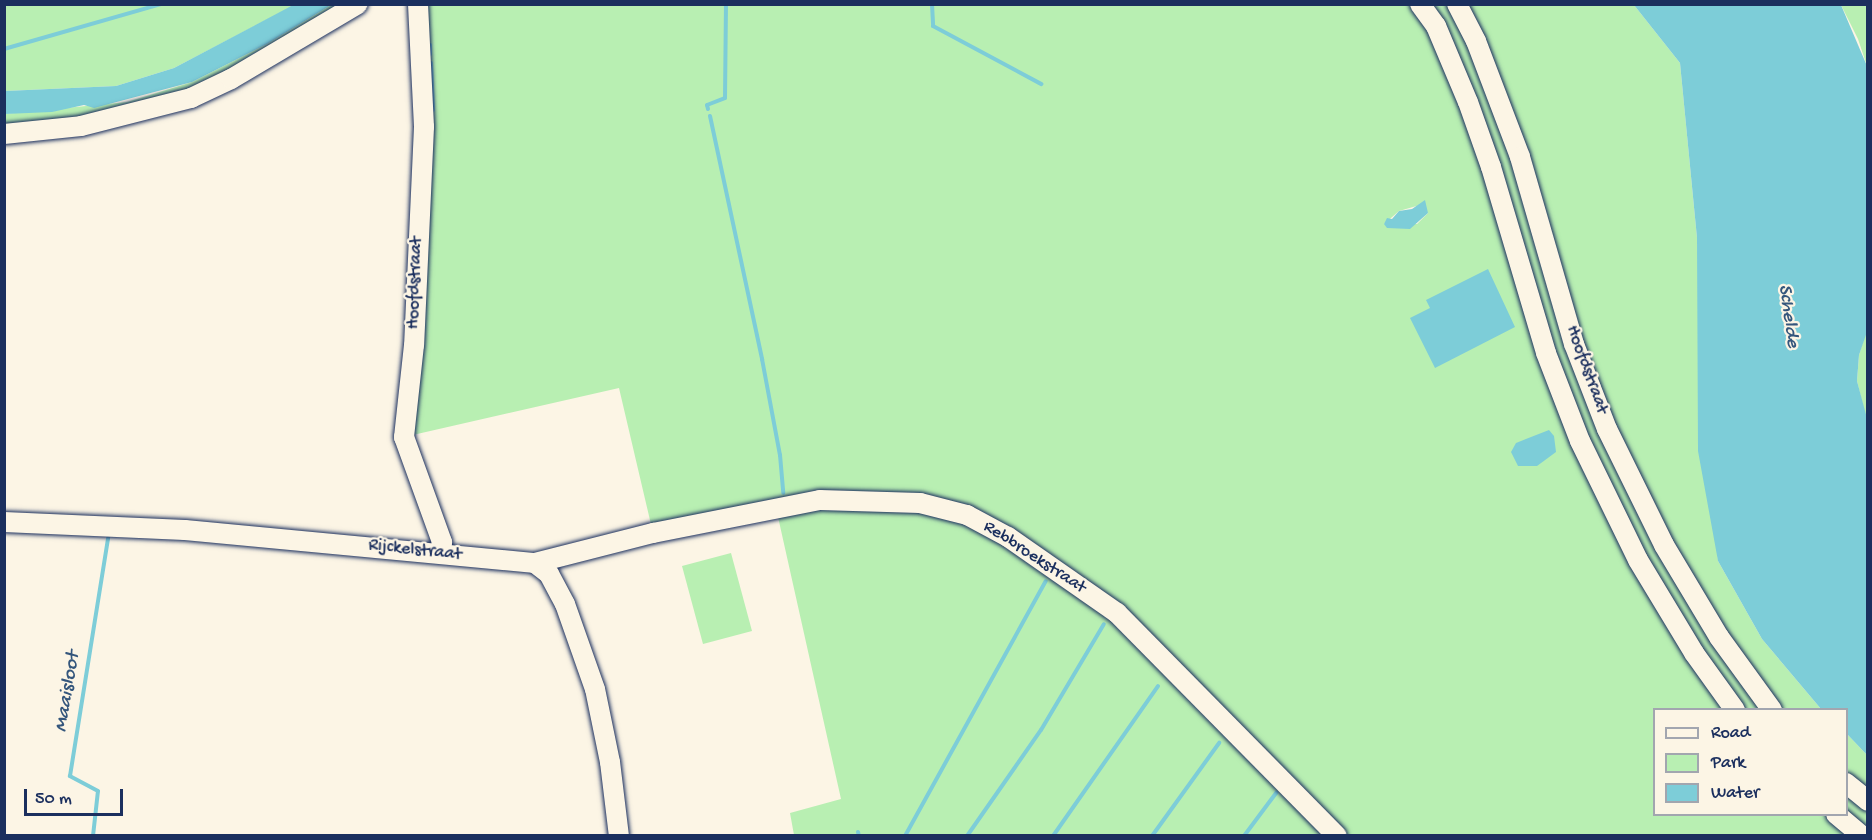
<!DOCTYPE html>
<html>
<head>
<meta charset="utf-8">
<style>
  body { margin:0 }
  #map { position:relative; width:1872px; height:840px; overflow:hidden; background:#fcf5e5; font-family:"Gochi Hand",sans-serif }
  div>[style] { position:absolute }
  .green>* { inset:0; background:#b8efb2 }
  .water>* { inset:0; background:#7dcdd8 }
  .stream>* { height:4px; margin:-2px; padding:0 2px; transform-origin:2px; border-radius:2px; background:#7dcdd8 }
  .roads { filter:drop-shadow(0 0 2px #1b2f5e) drop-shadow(0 0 2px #1b2f5e) }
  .minor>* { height:20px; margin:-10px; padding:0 10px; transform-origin:10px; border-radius:10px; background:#fcf5e5 }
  span { translate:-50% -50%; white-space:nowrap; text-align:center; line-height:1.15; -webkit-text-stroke:4.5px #fcf5e5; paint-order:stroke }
  .street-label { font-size:18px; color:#1b2f5e }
  .water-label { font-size:20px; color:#34567c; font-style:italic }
  .frame { position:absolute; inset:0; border:6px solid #1b2f5e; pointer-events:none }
  .legend { position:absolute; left:1653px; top:708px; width:195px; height:108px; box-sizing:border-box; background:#fcf5e5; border:2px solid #a2a6af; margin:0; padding:8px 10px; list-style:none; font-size:18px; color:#1b2f5e }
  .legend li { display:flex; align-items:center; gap:12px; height:30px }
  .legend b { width:30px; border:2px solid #a2a6af }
  .scale { position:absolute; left:24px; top:789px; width:99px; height:27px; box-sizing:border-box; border:3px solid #1b2f5e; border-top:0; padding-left:8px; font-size:18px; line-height:21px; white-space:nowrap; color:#1b2f5e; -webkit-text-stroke:4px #fcf5e5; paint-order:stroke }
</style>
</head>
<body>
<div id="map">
  <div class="green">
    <div style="clip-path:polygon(5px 5px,295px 5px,174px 68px,116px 86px,5px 91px)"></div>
    <div style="clip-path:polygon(331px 5px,358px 5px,161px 107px,5px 128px,4px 114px,127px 102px,192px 82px,267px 44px)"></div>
    <div style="clip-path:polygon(evenodd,418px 5px,1634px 5px,1680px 63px,1697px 238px,1718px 561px,1762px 639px,1821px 709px,1654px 710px,1654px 814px,1846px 814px,1847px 734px,1867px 755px,1867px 835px,794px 835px,790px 813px,841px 799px,776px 508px,653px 533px,619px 388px,404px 437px,418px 5px,1420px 205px,1428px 213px,1417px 224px,1384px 224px,1399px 211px,1420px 205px)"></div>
    <div style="clip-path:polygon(1841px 5px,1867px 5px,1867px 66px,1858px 39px)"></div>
    <div style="clip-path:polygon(1867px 329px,1867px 422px,1857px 381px,1859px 355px)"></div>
    <div style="clip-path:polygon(731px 553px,752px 631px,703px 644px,682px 566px)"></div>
  </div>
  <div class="water">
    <div style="clip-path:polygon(295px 4px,331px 5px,267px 44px,192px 82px,94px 108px,84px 105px,52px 112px,5px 114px,5px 91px,116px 86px,174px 68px)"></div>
    <div style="clip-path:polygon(1634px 5px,1841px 5px,1867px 66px,1868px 329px,1859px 355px,1857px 381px,1868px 422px,1867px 755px,1847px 734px,1846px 710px,1821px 709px,1762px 639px,1718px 561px,1698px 451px,1697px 238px,1680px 63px)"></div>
    <div style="clip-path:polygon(1425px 200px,1428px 213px,1410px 229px,1387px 228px,1384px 224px,1387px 218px,1392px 219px,1399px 211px,1412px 209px)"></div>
    <div style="clip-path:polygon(1488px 269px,1515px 327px,1435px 368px,1410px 318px,1430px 308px,1426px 300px)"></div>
    <div style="clip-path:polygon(1549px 430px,1554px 436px,1556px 452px,1537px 466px,1518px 466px,1511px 452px,1516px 443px)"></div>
  </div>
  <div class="stream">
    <div style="left:932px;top:4px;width:22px;rotate:87deg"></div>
    <div style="left:933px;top:26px;width:123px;rotate:28.2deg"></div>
    <div style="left:430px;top:45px;width:9px;rotate:90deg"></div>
    <div style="left:4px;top:49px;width:163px;rotate:-16deg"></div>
    <div style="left:431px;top:63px;width:47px;rotate:87.6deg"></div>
    <div style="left:708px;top:109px;width:4px;rotate:-104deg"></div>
    <div style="left:707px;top:105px;width:19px;rotate:-21deg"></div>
    <div style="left:725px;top:98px;width:94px;rotate:-89.4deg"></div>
    <div style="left:710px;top:116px;width:249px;rotate:77.9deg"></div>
    <div style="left:762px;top:359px;width:98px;rotate:79.4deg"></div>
    <div style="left:780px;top:455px;width:38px;rotate:85deg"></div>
    <div style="left:858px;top:832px;width:4px;rotate:76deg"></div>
    <div style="left:93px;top:836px;width:45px;rotate:-83.7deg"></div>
    <div style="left:98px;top:791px;width:32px;rotate:-152deg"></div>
    <div style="left:70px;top:776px;width:241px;rotate:-80.9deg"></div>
    <div style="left:905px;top:836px;width:291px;rotate:-61.1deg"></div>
    <div style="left:967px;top:836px;width:129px;rotate:-55.1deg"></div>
    <div style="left:1041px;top:730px;width:123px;rotate:-59.3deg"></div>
    <div style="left:1053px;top:836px;width:183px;rotate:-55deg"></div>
    <div style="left:1152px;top:836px;width:115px;rotate:-54.2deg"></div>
    <div style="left:1244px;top:836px;width:54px;rotate:-53.3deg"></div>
  </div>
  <div class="roads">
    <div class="minor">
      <div style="left:418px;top:4px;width:123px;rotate:87.2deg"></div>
      <div style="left:424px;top:127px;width:218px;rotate:92.6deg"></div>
      <div style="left:414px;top:345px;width:93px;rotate:96.2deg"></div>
      <div style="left:404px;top:437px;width:112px;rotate:70.1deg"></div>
      <div style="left:442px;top:542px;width:11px;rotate:100deg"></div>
      <div style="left:1420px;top:4px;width:27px;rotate:54deg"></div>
      <div style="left:1436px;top:26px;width:82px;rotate:67.2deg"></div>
      <div style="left:1468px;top:102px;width:69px;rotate:70.5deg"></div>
      <div style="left:1491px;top:167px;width:194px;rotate:73.5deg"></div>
      <div style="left:1546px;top:353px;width:94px;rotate:68.9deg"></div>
      <div style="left:1580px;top:441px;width:132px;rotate:64deg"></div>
      <div style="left:1638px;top:560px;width:109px;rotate:58.9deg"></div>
      <div style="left:1694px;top:653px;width:70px;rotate:54.3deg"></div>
      <div style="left:1457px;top:4px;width:42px;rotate:62.8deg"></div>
      <div style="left:1476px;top:41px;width:124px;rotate:69.2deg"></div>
      <div style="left:1520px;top:157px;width:195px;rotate:73.9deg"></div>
      <div style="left:1574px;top:344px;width:91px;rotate:68.8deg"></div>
      <div style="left:1607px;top:429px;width:129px;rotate:63.8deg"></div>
      <div style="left:1664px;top:545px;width:107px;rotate:59.1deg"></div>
      <div style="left:1719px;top:637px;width:90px;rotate:54deg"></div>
      <div style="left:4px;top:134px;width:77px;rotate:-5.9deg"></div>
      <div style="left:81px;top:126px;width:114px;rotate:-14.3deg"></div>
      <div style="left:191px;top:98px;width:44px;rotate:-25.4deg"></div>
      <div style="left:231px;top:79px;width:147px;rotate:-30.6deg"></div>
      <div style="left:4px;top:522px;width:181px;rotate:2.5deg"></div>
      <div style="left:185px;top:530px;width:352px;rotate:5.4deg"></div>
      <div style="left:535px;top:563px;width:18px;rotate:38deg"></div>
      <div style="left:549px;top:574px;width:34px;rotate:62deg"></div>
      <div style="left:565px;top:604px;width:90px;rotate:70.6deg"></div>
      <div style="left:595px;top:689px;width:75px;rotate:78.4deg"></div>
      <div style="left:610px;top:762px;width:75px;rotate:83.1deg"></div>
      <div style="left:535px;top:563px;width:122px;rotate:-14.3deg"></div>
      <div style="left:653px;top:533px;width:170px;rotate:-11.2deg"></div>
      <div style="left:820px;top:500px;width:100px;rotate:1.7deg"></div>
      <div style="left:920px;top:503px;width:49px;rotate:14.3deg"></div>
      <div style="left:967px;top:515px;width:47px;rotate:28.2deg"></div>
      <div style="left:1008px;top:537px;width:133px;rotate:34.9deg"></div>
      <div style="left:1117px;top:613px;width:313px;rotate:45.4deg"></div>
      <div style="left:1846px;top:783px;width:28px;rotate:39deg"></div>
      <div style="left:1836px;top:814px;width:34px;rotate:40deg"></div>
    </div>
  </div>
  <div class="street-label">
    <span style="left:416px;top:283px;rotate:-88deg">Hoofdstraat</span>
    <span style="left:1586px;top:370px;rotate:70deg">Hoofdstraat</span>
    <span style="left:415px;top:551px;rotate:6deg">Rijckelstraat</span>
    <span style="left:1034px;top:558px;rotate:33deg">Rebbroekstraat</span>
  </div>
  <div class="water-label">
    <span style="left:1788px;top:316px;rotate:82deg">Schelde</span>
    <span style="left:68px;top:692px;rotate:-81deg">Maaisloot</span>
  </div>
  <div class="frame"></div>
  <ul class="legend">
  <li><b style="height:8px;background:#fcf5e5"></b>Road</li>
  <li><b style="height:16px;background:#b8efb2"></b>Park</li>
  <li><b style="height:16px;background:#7dcdd8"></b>Water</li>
  </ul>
  <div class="scale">50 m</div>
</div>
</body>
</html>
